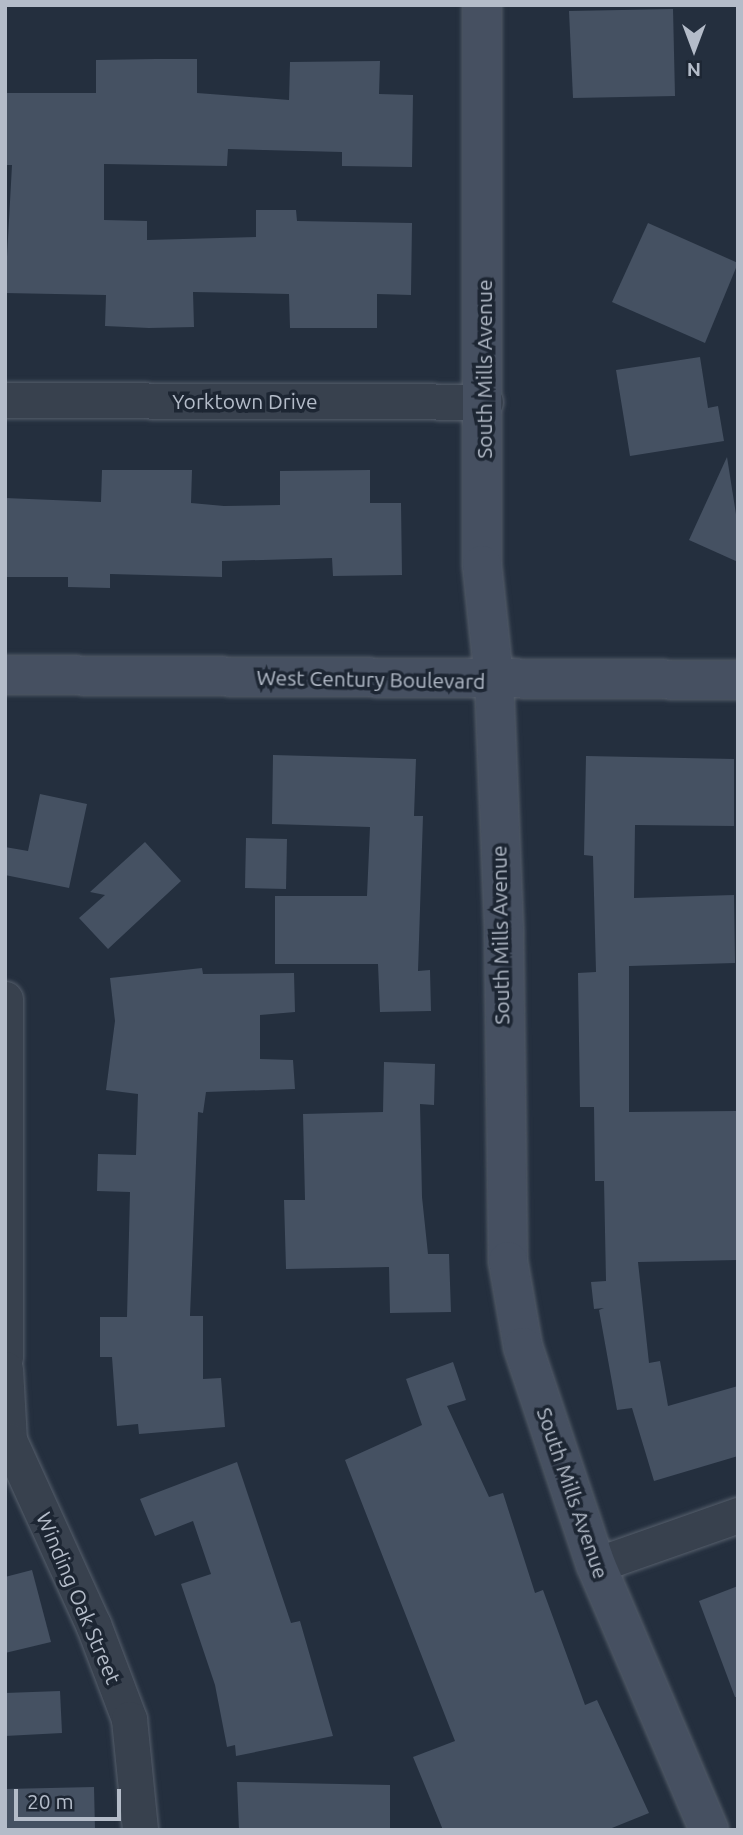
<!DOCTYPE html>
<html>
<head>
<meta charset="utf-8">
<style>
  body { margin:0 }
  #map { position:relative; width:743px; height:1835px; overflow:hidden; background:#242f3e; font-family:Ubuntu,sans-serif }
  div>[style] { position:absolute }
  .building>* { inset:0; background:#455162 }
  .roads { filter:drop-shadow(0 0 2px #565f6c) drop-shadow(0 0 2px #565f6c) }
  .street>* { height:35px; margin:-17.5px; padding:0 17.5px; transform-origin:17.5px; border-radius:17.5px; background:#38414e }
  .secondary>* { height:38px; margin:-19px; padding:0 19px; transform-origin:19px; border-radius:19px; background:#465061 }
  span { translate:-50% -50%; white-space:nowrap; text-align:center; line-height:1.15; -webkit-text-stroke:7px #1d2633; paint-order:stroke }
  .street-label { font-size:21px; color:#b4bcc9 }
  .frame { position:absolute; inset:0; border:7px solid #b4bcc9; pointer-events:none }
  .north { position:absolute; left:659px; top:14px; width:70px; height:70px; -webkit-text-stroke:5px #1d2633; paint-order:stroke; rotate:180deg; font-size:19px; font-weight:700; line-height:28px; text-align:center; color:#b4bcc9 }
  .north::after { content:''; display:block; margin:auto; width:24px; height:32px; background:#b4bcc9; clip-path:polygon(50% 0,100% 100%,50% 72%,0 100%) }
  .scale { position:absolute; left:14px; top:1789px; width:107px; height:32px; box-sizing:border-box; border:4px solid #b4bcc9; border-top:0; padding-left:9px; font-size:21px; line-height:24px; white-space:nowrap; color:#b4bcc9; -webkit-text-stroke:5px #1d2633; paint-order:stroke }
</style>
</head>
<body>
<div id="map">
  <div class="building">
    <div style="clip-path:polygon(673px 9px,675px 96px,573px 98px,569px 11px)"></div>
    <div style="clip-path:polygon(156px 59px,197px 59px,197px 93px,289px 100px,290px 62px,380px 61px,379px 94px,413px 95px,412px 167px,342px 166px,342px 152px,228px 149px,227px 166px,104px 164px,104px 220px,147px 221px,147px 240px,256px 237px,256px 210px,296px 210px,297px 221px,412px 223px,411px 295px,377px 294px,377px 328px,290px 328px,289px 294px,193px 292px,194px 327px,149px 328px,105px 326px,106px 295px,5px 293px,12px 165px,5px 165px,5px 93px,96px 93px,96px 60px)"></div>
    <div style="clip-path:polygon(648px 223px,738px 263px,705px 343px,612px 302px)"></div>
    <div style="clip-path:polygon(700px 357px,708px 408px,718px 406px,724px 441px,630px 456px,616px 370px)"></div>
    <div style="clip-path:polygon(727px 457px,738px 527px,738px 562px,689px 540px)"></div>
    <div style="clip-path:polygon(102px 470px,192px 470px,191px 503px,224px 506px,280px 505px,280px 471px,370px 470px,370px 503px,401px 503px,402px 575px,333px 576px,332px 558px,222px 561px,222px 577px,110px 574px,110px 588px,68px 587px,68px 577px,5px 577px,5px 498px,101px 502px)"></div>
    <div style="clip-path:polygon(273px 755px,416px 759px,414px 816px,423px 816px,418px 971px,430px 970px,431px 1011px,380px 1012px,378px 964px,275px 964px,275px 896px,367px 896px,370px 827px,272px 824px)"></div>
    <div style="clip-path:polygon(586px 756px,734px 759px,734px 826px,635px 825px,634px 898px,734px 895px,735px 963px,629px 966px,629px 1112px,736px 1111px,738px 1260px,638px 1262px,649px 1363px,660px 1361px,668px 1406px,738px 1386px,738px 1456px,654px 1481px,632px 1408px,617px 1410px,599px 1310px,604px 1308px,594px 1309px,591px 1282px,606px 1281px,604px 1181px,595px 1181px,594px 1107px,580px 1107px,578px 973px,596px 972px,593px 856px,584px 855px)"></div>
    <div style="clip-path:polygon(40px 794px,87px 804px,69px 888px,5px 875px,5px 847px,28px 851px)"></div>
    <div style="clip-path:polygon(246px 838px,287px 839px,286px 889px,245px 888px)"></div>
    <div style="clip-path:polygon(145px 842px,181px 881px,108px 949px,79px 918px,105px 895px,90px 892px)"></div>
    <div style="clip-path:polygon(202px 968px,203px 974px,294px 973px,295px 1012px,260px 1015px,260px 1059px,293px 1060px,295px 1089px,206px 1092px,203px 1113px,198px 1112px,190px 1316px,203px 1316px,203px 1379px,221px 1378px,225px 1427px,139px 1434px,138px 1424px,117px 1426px,112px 1357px,100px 1357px,100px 1317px,127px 1317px,130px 1192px,97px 1191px,98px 1154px,136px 1155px,138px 1094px,106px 1090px,115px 1021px,110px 978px)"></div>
    <div style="clip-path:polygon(384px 1062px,435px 1064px,434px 1105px,420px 1104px,422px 1197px,428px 1254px,449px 1254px,451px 1312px,390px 1313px,389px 1267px,286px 1269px,284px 1200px,305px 1200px,303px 1114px,383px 1112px)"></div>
    <div style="clip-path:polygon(453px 1362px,466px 1400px,447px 1406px,489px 1497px,503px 1493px,535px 1593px,543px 1590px,585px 1705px,597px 1700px,649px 1813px,607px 1830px,443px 1830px,413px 1757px,455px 1741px,345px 1460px,422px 1425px,406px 1379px)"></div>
    <div style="clip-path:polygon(237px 1462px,291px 1623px,300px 1621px,333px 1736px,236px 1756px,235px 1745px,227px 1747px,215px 1685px,181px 1584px,211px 1574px,193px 1521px,155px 1536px,140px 1499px)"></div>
    <div style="clip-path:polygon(32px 1570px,51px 1642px,5px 1653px,5px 1577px)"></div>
    <div style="clip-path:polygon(738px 1586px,738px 1697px,735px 1697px,699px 1601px)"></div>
    <div style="clip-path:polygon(60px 1691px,62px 1733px,5px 1736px,5px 1693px)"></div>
    <div style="clip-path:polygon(237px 1782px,390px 1785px,390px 1830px,239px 1830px)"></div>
    <div style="clip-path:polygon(94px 1787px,95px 1830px,5px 1830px,5px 1789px)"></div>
  </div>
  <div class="roads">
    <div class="street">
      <div style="left:5px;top:400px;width:480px;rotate:0.2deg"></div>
      <div style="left:5px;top:999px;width:358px;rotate:90deg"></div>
      <div style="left:5px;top:1369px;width:71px;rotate:86.8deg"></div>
      <div style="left:9px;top:1440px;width:202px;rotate:65.5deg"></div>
      <div style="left:93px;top:1624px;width:102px;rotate:69.2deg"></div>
      <div style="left:129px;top:1719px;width:112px;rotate:84.3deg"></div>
      <div style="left:596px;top:1565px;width:151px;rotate:-19.4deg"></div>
    </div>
    <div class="secondary">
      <div style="left:482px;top:5px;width:560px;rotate:90deg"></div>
      <div style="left:482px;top:565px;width:116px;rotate:84deg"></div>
      <div style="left:494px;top:680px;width:253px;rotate:87.7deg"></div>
      <div style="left:504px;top:933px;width:328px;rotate:89.3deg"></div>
      <div style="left:508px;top:1261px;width:87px;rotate:80.1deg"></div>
      <div style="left:523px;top:1347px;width:230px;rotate:71.5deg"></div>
      <div style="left:596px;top:1565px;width:288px;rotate:66.9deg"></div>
      <div style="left:5px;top:675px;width:733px;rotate:0.39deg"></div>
    </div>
  </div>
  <div class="street-label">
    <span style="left:484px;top:369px;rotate:-90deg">South Mills Avenue</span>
    <span style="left:245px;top:401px">Yorktown Drive</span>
    <span style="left:371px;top:679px;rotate:1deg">West Century Boulevard</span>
    <span style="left:500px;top:935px;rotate:-91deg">South Mills Avenue</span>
    <span style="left:573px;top:1493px;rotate:71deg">South Mills Avenue</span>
    <span style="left:79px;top:1598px;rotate:67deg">Winding Oak Street</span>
  </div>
  <div class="frame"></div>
  <div class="north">N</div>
  <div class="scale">20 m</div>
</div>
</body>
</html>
